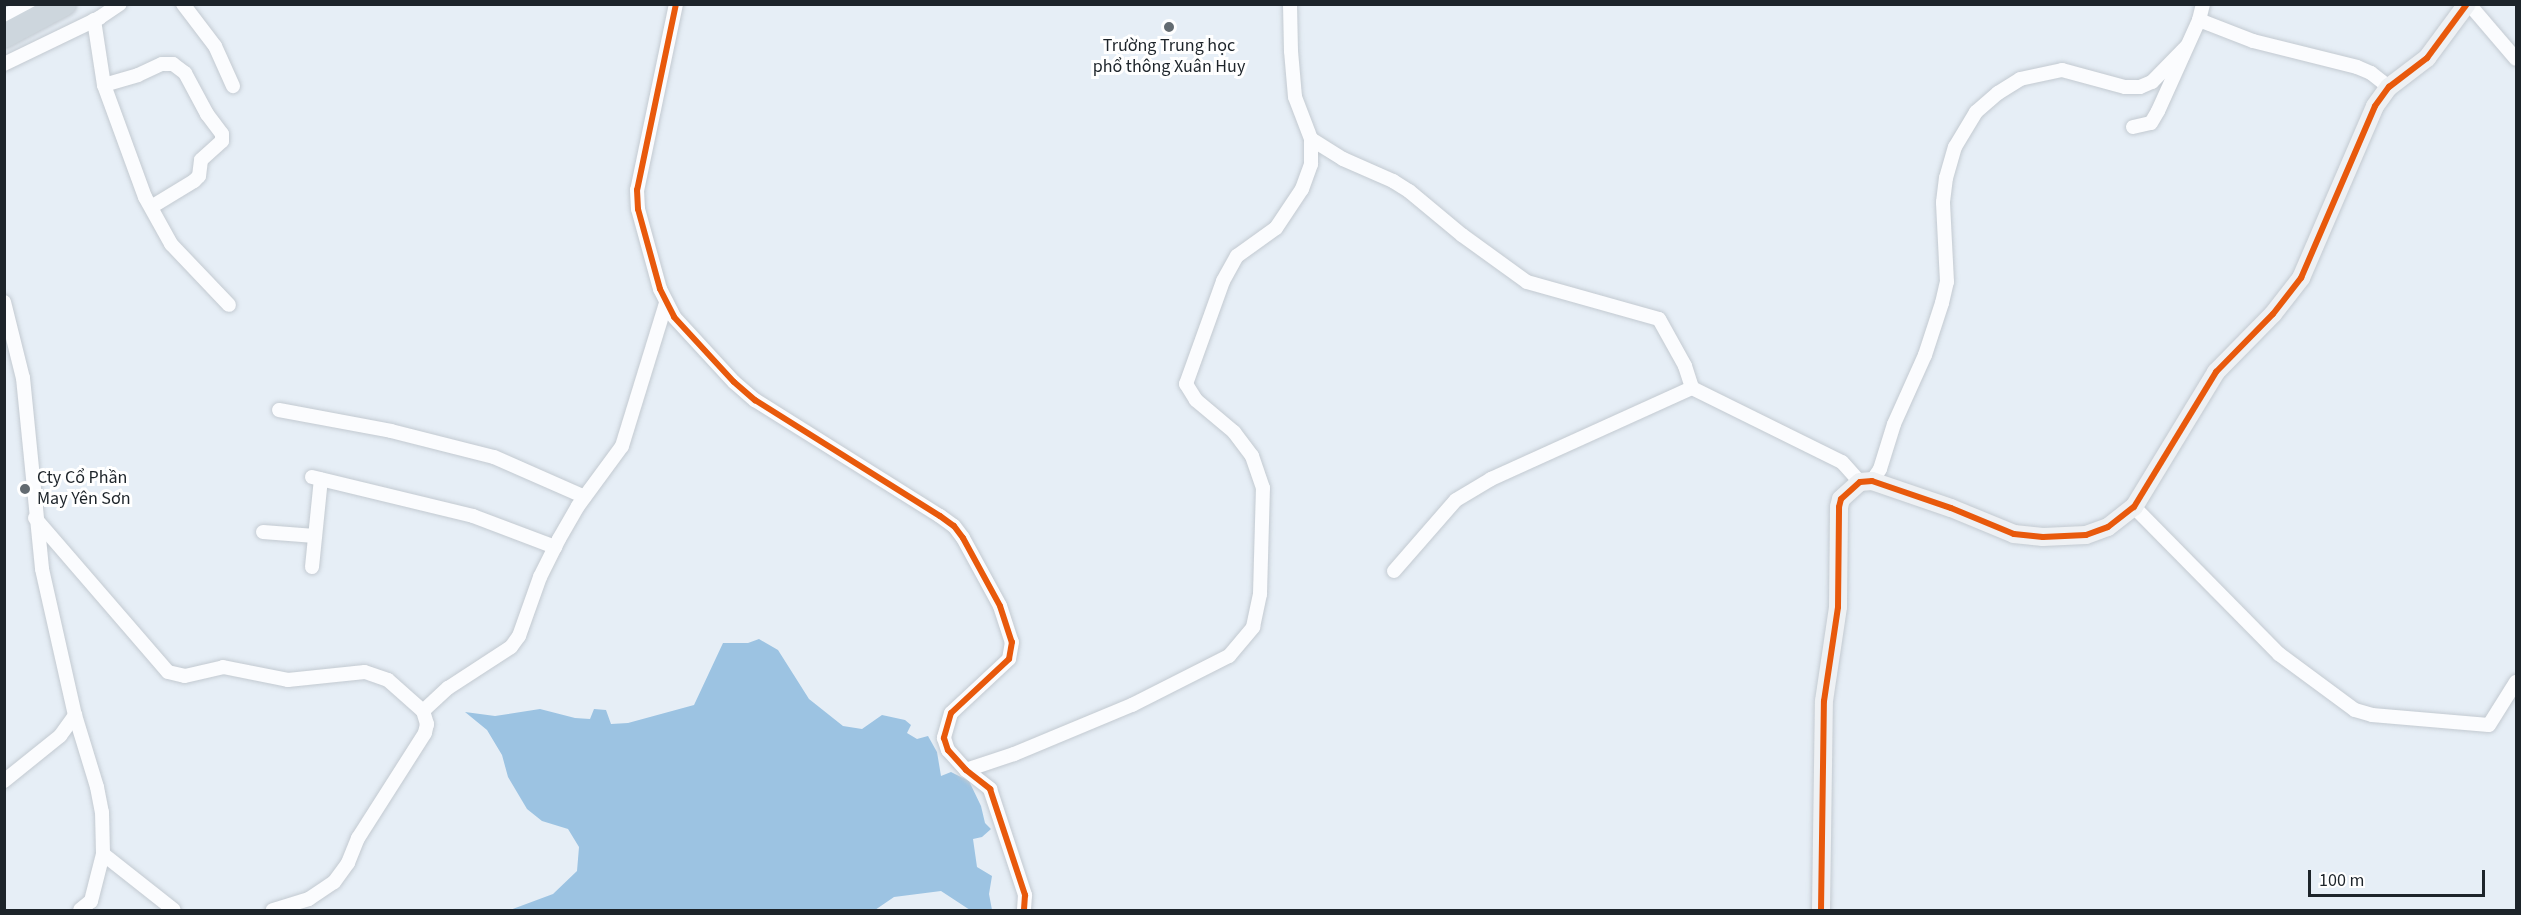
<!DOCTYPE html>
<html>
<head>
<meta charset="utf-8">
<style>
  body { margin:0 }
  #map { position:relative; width:2521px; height:915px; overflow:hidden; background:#e6eef6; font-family:"Source Sans 3",sans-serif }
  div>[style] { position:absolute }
  .water>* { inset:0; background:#9cc3e2 }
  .roads { filter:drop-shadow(0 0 2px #c3cad1) drop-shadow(0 0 2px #c3cad1) }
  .street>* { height:14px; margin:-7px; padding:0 7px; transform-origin:7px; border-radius:7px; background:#fbfcfe }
  .secondary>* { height:18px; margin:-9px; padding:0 9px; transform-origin:9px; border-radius:9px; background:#eef1f4 }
  .highway>* { height:24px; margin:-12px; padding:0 12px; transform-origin:12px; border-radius:12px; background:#cdd6dd }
  .cycleway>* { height:6px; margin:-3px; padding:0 3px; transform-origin:3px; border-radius:3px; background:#e8590c }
  .dots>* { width:16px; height:16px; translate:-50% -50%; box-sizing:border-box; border:3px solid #fff; border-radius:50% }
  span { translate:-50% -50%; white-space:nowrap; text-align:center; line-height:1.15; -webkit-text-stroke:6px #fff; paint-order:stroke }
  .poi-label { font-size:18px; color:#1d242a }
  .left { translate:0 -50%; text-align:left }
  .frame { position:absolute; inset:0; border:6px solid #1d242a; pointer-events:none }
  .scale { position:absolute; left:2308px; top:870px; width:177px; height:27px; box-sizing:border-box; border:3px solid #1d242a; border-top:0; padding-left:8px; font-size:18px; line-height:21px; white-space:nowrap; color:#1d242a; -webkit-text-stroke:4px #fff; paint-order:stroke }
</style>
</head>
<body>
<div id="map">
  <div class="water">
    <div style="clip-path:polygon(759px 639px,778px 650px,809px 699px,843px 726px,862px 729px,882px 715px,905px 720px,911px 725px,907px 733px,917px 739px,928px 736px,937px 752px,941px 776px,951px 772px,969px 781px,981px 806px,985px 823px,991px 829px,982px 837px,973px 839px,977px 867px,992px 876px,989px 894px,992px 910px,970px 910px,941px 891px,894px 897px,875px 910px,510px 910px,553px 894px,577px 871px,579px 847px,568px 829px,542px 821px,527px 809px,508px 777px,502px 755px,487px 730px,465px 712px,495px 716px,540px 709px,575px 718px,590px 719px,594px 709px,606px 710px,611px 724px,628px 723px,694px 705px,723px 643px,748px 643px)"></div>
  </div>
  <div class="roads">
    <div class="street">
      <div style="left:183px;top:4px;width:53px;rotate:52.7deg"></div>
      <div style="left:215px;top:46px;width:44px;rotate:65.8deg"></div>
      <div style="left:676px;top:4px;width:190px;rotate:101.8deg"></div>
      <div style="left:637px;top:190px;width:19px;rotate:87deg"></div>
      <div style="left:638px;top:209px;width:83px;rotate:74.6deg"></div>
      <div style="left:660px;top:289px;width:31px;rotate:63deg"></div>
      <div style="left:674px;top:317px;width:88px;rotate:47.3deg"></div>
      <div style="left:734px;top:382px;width:28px;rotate:41deg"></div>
      <div style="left:755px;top:400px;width:218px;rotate:32.1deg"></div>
      <div style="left:940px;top:516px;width:17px;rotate:36deg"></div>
      <div style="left:954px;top:526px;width:15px;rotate:53deg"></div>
      <div style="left:963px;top:538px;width:77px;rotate:61.4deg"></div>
      <div style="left:1000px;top:606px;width:38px;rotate:72deg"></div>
      <div style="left:1012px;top:642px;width:17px;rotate:100deg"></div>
      <div style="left:1009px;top:659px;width:79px;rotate:137deg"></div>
      <div style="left:951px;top:713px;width:26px;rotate:106deg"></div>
      <div style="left:944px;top:738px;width:13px;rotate:72deg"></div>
      <div style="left:948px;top:750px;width:27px;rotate:48deg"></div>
      <div style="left:966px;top:770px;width:31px;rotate:38deg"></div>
      <div style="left:990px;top:789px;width:112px;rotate:71.7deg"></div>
      <div style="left:1025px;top:895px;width:15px;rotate:94deg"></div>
      <div style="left:1290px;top:4px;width:47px;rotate:88.8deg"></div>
      <div style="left:1291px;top:51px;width:46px;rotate:85deg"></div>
      <div style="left:1295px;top:97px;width:45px;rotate:69.1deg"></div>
      <div style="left:1311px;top:139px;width:38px;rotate:32deg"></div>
      <div style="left:1343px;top:159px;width:55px;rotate:23.7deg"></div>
      <div style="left:1393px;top:181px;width:19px;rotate:32deg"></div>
      <div style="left:1409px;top:191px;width:69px;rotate:39.7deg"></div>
      <div style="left:1462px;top:235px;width:80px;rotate:35.9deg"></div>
      <div style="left:1527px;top:282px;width:137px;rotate:15.7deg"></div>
      <div style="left:1659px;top:319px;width:54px;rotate:61deg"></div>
      <div style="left:1685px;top:366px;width:23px;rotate:72deg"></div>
      <div style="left:1692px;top:388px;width:167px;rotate:26.3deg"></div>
      <div style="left:1842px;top:462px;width:27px;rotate:48deg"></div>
      <div style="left:2469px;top:4px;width:72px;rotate:49.5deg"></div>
      <div style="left:4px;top:16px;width:28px;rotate:-26deg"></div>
      <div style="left:94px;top:20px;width:66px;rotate:81.3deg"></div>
      <div style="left:104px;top:85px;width:119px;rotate:69.9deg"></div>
      <div style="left:145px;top:197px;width:54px;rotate:61deg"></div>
      <div style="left:171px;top:244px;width:84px;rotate:46.4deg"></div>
      <div style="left:2199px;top:20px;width:58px;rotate:21.3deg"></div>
      <div style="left:2253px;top:41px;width:107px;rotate:14deg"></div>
      <div style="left:2357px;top:67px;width:15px;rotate:23deg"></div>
      <div style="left:2371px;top:73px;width:23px;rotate:38deg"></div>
      <div style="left:4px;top:64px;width:106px;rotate:-25.8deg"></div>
      <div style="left:99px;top:18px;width:25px;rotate:-34deg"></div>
      <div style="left:104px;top:85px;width:35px;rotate:-16deg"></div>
      <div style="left:138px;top:75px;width:26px;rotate:-25deg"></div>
      <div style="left:162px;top:64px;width:11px"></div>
      <div style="left:173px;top:64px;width:15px;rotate:37deg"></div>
      <div style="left:185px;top:73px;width:47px;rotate:61.8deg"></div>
      <div style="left:207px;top:114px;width:25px;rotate:53deg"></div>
      <div style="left:222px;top:134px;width:7px;rotate:90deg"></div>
      <div style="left:222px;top:141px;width:28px;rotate:138deg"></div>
      <div style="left:201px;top:160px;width:16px;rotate:97deg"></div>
      <div style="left:199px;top:176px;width:7px;rotate:135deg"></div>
      <div style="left:194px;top:181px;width:50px;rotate:148.8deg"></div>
      <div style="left:2133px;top:127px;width:18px;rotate:-13deg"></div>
      <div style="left:2151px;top:123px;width:14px;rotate:-60deg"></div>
      <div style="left:2158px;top:111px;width:100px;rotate:-65.7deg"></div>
      <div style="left:2199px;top:20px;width:16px;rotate:-76deg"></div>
      <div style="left:4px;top:302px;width:78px;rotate:76deg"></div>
      <div style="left:23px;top:378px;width:192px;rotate:84.3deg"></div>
      <div style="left:42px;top:569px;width:150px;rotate:77.3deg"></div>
      <div style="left:75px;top:715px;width:75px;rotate:73deg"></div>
      <div style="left:97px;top:787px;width:25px;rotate:79deg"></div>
      <div style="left:102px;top:812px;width:42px;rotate:88.6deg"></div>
      <div style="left:103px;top:854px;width:49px;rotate:104.3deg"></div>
      <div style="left:91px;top:901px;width:14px;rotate:141deg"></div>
      <div style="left:279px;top:410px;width:114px;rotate:10.6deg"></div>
      <div style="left:391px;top:431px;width:106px;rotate:14.2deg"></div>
      <div style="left:494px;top:457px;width:99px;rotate:23.7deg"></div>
      <div style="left:312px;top:477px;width:166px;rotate:13.6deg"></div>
      <div style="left:473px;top:516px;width:88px;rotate:20.7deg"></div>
      <div style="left:1872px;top:481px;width:14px;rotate:-56deg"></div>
      <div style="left:1880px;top:469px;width:47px;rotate:-72.7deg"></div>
      <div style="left:1894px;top:424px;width:76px;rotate:-65.8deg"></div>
      <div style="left:1925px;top:355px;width:55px;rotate:-71.9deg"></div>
      <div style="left:1942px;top:303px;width:22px;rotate:-77deg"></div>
      <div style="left:1947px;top:282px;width:80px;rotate:-92.9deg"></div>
      <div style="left:1943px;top:202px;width:24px;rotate:-83deg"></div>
      <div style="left:1946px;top:178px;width:32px;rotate:-74deg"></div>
      <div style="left:1955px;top:147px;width:41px;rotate:-59deg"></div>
      <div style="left:1976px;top:112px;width:29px;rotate:-41deg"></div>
      <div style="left:1998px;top:93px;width:26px;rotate:-32deg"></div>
      <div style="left:2020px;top:79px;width:43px;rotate:-12.1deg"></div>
      <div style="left:2062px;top:70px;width:65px;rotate:15.1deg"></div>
      <div style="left:2125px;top:87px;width:15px"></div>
      <div style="left:2140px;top:87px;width:13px;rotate:-23deg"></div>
      <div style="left:2152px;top:82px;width:49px;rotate:-45.8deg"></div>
      <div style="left:2134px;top:507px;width:206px;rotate:45.4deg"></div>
      <div style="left:2279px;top:654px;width:94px;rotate:36.4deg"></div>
      <div style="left:2355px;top:710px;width:18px;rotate:16deg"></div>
      <div style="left:2372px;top:715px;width:117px;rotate:4.9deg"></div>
      <div style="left:2489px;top:725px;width:51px;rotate:-57.9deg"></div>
      <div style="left:35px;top:518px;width:203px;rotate:49.2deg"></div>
      <div style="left:168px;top:672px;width:17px;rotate:13deg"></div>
      <div style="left:185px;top:676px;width:39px;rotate:-13deg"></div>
      <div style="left:223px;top:667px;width:66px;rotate:11.3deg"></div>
      <div style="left:288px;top:680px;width:77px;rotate:-5.9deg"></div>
      <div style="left:365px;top:672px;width:24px;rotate:19deg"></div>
      <div style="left:388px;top:680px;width:47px;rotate:41.5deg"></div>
      <div style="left:423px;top:711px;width:14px;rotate:73deg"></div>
      <div style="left:427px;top:724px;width:9px;rotate:103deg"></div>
      <div style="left:425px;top:733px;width:125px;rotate:122.5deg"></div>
      <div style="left:358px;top:838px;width:27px;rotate:112deg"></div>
      <div style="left:348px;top:863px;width:24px;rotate:126deg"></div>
      <div style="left:334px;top:882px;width:30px;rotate:146deg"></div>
      <div style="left:309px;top:899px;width:38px;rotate:163deg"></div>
      <div style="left:263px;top:532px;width:52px;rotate:4.4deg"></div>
      <div style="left:312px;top:567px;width:88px;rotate:-84.2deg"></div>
      <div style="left:1394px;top:571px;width:94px;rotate:-48.9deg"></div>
      <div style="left:1456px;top:500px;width:41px;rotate:-31deg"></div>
      <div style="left:1491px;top:479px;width:221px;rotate:-24.4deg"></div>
      <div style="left:423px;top:711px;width:34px;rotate:-43deg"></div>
      <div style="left:448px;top:688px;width:75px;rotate:-33.1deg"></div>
      <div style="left:511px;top:647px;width:14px;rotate:-54deg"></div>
      <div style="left:519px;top:636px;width:63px;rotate:-70.4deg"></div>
      <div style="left:540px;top:577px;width:42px;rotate:-63.4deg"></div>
      <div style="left:559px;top:539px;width:38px;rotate:-60deg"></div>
      <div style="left:578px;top:506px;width:74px;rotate:-53.7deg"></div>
      <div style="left:622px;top:446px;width:150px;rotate:-72.9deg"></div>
      <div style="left:966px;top:770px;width:51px;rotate:-18.4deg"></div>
      <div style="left:1014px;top:754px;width:128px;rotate:-22.6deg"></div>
      <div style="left:1132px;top:705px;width:109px;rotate:-26.8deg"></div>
      <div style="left:1229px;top:656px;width:38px;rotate:-50deg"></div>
      <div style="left:1253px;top:627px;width:34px;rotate:-78deg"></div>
      <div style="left:1260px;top:594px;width:106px;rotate:-88.4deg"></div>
      <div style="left:1263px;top:488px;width:34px;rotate:-109deg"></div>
      <div style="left:1252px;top:456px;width:30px;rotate:-127deg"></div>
      <div style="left:1234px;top:432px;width:50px;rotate:-139.9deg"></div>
      <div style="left:1196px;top:400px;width:19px;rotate:-122deg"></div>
      <div style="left:1186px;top:384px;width:109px;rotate:-70.2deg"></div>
      <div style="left:1223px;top:281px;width:29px;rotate:-61deg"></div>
      <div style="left:1237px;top:256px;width:48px;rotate:-35.7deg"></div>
      <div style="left:1276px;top:228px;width:47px;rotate:-56.3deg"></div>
      <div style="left:1302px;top:189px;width:27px;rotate:-70deg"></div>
      <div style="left:1311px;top:164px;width:25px;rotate:-90deg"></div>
      <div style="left:4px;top:781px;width:72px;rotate:-38.8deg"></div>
      <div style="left:60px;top:736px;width:26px;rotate:-54deg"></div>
      <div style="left:103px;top:854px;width:90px;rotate:38.3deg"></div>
    </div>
    <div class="secondary">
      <div style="left:1821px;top:910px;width:209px;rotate:-89.2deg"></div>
      <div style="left:1824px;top:701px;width:95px;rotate:-81.5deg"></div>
      <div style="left:1838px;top:607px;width:100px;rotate:-89.4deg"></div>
      <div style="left:1839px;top:507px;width:8px;rotate:-76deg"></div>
      <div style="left:1841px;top:499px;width:25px;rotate:-42deg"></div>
      <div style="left:1860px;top:482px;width:12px;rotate:-5deg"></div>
      <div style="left:1872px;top:481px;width:83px;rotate:18.9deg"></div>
      <div style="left:1951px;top:508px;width:68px;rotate:22.4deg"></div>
      <div style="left:2014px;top:534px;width:29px;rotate:6deg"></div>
      <div style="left:2043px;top:537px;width:43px;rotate:-2.7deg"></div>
      <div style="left:2086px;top:535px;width:23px;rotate:-20deg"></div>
      <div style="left:2108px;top:527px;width:33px;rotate:-38deg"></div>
      <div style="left:2134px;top:507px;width:158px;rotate:-58.7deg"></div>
      <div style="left:2216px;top:372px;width:81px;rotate:-45.5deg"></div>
      <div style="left:2273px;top:314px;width:46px;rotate:-52.1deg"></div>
      <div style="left:2301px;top:278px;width:187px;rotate:-66.7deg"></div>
      <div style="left:2375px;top:106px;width:24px;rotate:-54deg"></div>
      <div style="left:2389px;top:87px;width:48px;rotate:-37.3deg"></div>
      <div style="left:2427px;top:58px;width:67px;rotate:-53.5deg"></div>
    </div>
    <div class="highway">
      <div style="left:4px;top:36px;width:68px;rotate:-28.1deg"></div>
    </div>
  </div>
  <div class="cycleway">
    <div style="left:676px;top:4px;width:190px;rotate:101.8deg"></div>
    <div style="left:637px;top:190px;width:19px;rotate:87deg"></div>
    <div style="left:638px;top:209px;width:83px;rotate:74.6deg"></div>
    <div style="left:660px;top:289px;width:31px;rotate:63deg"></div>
    <div style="left:674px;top:317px;width:88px;rotate:47.3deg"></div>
    <div style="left:734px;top:382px;width:28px;rotate:41deg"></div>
    <div style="left:755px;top:400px;width:218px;rotate:32.1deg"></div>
    <div style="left:940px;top:516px;width:17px;rotate:36deg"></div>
    <div style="left:954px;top:526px;width:15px;rotate:53deg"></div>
    <div style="left:963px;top:538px;width:77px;rotate:61.4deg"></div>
    <div style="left:1000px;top:606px;width:38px;rotate:72deg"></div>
    <div style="left:1012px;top:642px;width:17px;rotate:100deg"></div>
    <div style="left:1009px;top:659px;width:79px;rotate:137deg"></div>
    <div style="left:951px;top:713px;width:26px;rotate:106deg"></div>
    <div style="left:944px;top:738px;width:13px;rotate:72deg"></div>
    <div style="left:948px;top:750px;width:27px;rotate:48deg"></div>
    <div style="left:966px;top:770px;width:31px;rotate:38deg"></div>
    <div style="left:990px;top:789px;width:112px;rotate:71.7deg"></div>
    <div style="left:1025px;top:895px;width:15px;rotate:94deg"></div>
    <div style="left:1821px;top:910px;width:209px;rotate:-89.2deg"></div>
    <div style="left:1824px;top:701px;width:95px;rotate:-81.5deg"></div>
    <div style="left:1838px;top:607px;width:100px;rotate:-89.4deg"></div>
    <div style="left:1839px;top:507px;width:8px;rotate:-76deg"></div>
    <div style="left:1841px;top:499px;width:25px;rotate:-42deg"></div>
    <div style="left:1860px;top:482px;width:12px;rotate:-5deg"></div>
    <div style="left:1872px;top:481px;width:83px;rotate:18.9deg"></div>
    <div style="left:1951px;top:508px;width:68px;rotate:22.4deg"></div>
    <div style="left:2014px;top:534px;width:29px;rotate:6deg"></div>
    <div style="left:2043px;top:537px;width:43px;rotate:-2.7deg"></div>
    <div style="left:2086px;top:535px;width:23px;rotate:-20deg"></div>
    <div style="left:2108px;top:527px;width:33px;rotate:-38deg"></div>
    <div style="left:2134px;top:507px;width:158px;rotate:-58.7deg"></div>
    <div style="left:2216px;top:372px;width:81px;rotate:-45.5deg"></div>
    <div style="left:2273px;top:314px;width:46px;rotate:-52.1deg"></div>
    <div style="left:2301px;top:278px;width:187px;rotate:-66.7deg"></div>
    <div style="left:2375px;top:106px;width:24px;rotate:-54deg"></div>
    <div style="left:2389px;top:87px;width:48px;rotate:-37.3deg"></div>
    <div style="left:2427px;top:58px;width:67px;rotate:-53.5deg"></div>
  </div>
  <div class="dots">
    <div style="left:1169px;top:27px;background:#636b71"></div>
    <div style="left:25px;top:489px;background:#636b71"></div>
  </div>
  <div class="poi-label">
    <span style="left:1169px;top:57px">Trường Trung học<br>phổ thông Xuân Huy</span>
    <span class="left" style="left:37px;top:489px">Cty Cổ Phần<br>May Yên Sơn</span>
  </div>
  <div class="frame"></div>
  <div class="scale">100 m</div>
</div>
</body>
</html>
